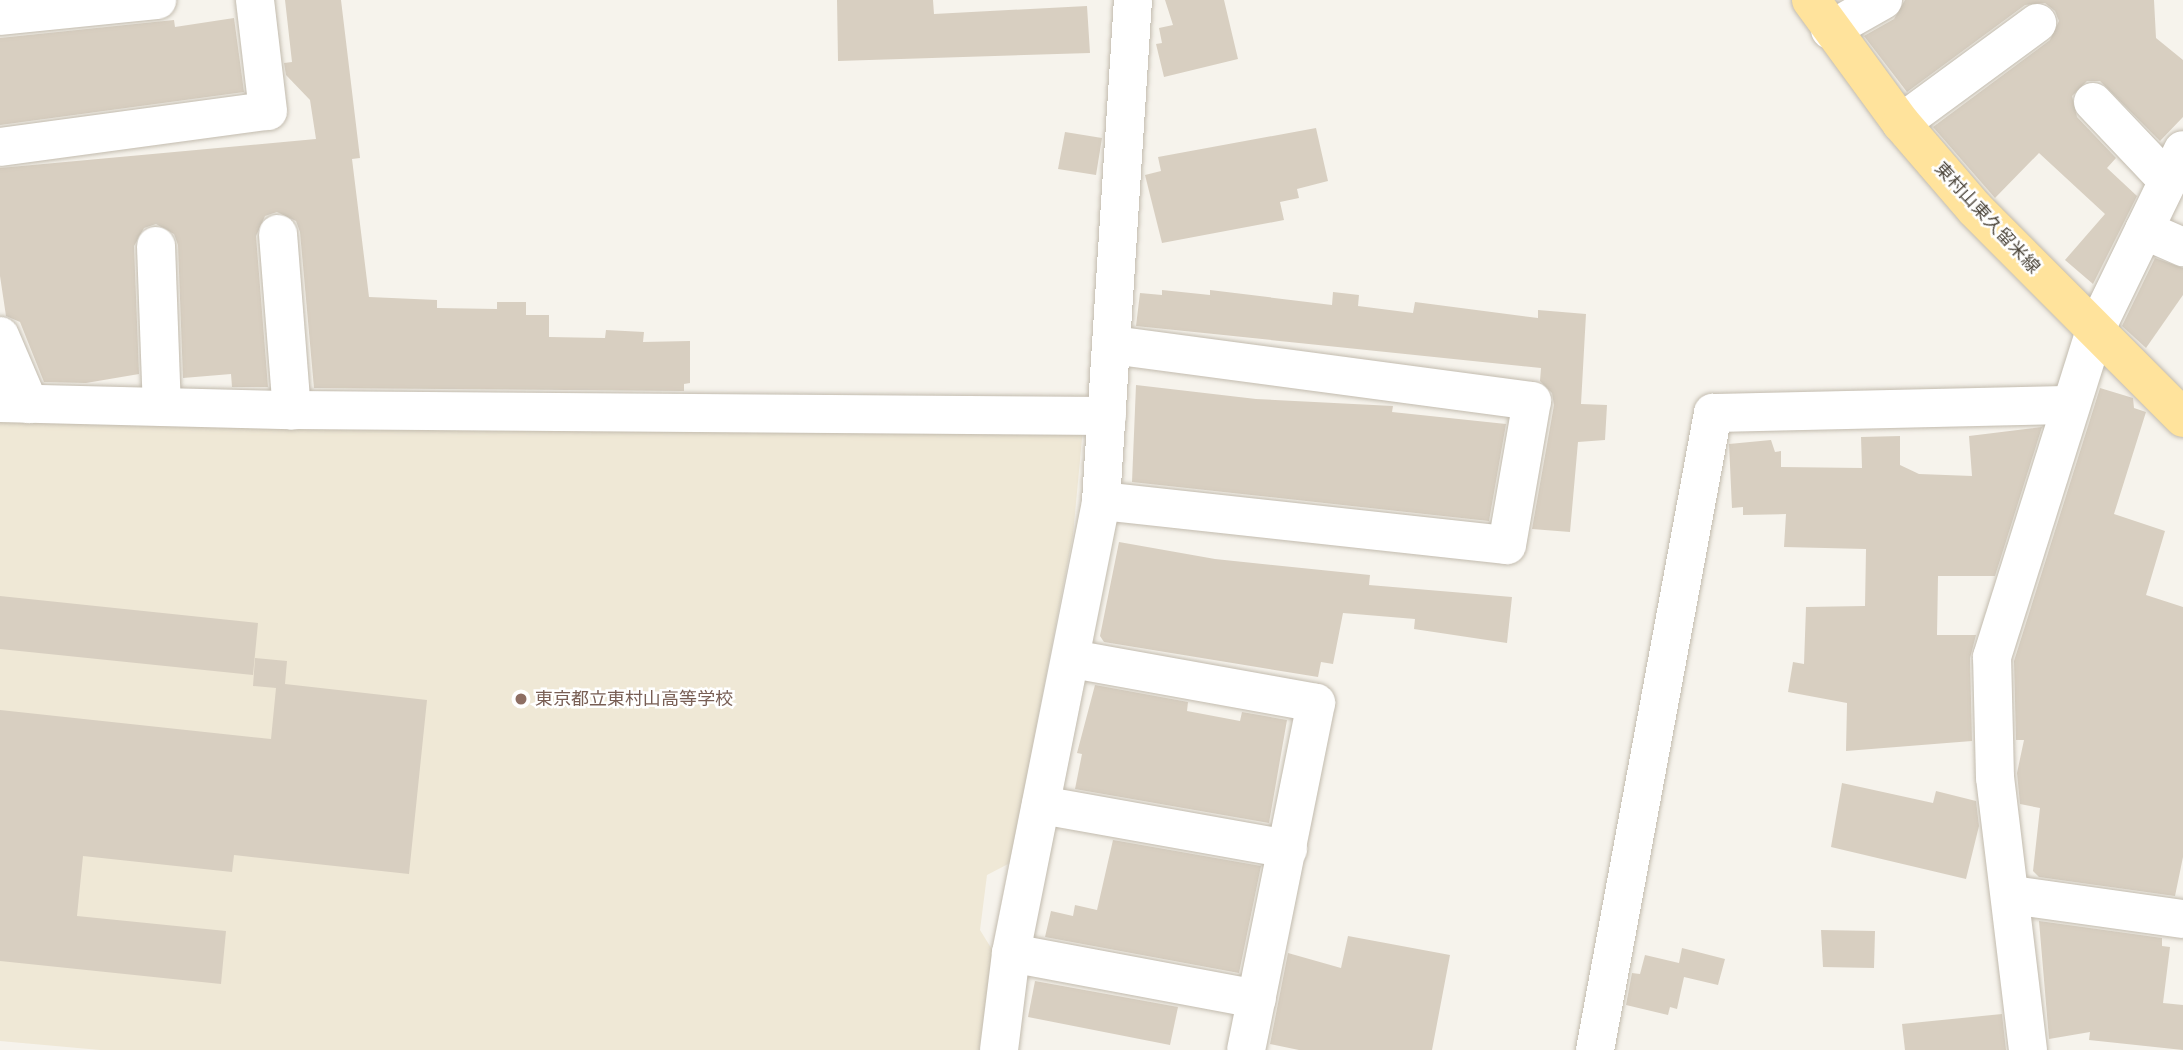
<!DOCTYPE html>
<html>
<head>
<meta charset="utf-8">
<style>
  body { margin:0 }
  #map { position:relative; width:2183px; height:1050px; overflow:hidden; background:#f6f3ec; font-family:Poppins,"Noto Sans JP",sans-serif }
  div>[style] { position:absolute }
  .education>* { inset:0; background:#efe8d6 }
  .building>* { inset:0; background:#d8cfc1 }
  .roads { filter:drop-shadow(0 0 2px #c2bbae) drop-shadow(0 0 2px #c2bbae) }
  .minor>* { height:38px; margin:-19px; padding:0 19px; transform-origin:19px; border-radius:19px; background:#fff }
  .major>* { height:38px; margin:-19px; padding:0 19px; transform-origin:19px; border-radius:19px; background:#ffe39c }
  .dots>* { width:19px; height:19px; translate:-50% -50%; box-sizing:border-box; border:4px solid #fff; border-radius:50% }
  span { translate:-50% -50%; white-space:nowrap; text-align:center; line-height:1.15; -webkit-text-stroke:5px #fff; paint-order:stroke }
  .street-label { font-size:18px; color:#4b4439 }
  .education-label { font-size:18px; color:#785e54 }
  .left { translate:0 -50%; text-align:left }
</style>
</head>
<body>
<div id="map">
  <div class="education">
    <div style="clip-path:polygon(0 414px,1083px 428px,1073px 535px,1010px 863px,987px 875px,980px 930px,993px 951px,979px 1050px,100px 1050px,0 1041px)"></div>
  </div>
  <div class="building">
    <div style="clip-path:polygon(285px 0,341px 0,360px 158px,352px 159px,369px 297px,437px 300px,437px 308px,497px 309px,497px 302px,526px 302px,526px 315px,549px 315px,549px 337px,605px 338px,606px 330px,644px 332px,643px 342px,690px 341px,690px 383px,684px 384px,684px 391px,314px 388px,300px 232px,296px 221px,277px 212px,265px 216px,256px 236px,268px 387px,232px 387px,231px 374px,183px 378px,178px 245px,174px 234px,156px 224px,144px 228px,134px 246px,139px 374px,86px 383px,44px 382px,20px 322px,6px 316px,0 276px,0 168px,316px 139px,310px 100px,286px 75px,284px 63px,292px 62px)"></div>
    <div style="clip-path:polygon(837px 0,933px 0,934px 14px,1087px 6px,1090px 53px,838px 61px)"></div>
    <div style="clip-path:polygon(1165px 0,1224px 0,1238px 59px,1164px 77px,1156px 44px,1162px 43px,1159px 28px,1173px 25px)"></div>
    <div style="clip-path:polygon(1905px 0,2154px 0,2156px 38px,2183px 60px,2183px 117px,2160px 141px,2100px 81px,2087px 81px,2072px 96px,2077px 117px,2116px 158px,2107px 168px,2137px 196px,2093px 284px,2065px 260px,2105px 214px,2039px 153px,1995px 198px,1933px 127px,2050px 40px,2059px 21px,2055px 11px,2045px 3px,2025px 5px,1907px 92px,1864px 36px,1894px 19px)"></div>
    <div style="clip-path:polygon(234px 18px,244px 92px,0 125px,0 38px,174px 20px,175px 27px)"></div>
    <div style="clip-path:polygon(1316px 128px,1328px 181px,1297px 189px,1299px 198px,1280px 202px,1284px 220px,1162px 243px,1145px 175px,1161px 171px,1158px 157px)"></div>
    <div style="clip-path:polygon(1065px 132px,1102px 138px,1096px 175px,1058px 169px)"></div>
    <div style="clip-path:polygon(2155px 258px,2183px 268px,2183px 295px,2146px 348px,2122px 326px)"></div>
    <div style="clip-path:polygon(1162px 290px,1210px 295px,1210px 290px,1332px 305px,1333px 292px,1359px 295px,1358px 306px,1413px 313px,1415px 302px,1538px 318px,1538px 310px,1586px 314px,1581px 404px,1607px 405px,1605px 440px,1578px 442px,1570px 532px,1532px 529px,1554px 405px,1552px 393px,1540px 381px,1541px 368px,1136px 326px,1140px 293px,1162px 295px)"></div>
    <div style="clip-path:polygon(1136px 385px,1256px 399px,1393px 406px,1392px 412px,1506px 424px,1489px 521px,1132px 482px)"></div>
    <div style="clip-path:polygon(2100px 388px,2133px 398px,2134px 408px,2146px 412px,2114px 514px,2165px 531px,2146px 595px,2183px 607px,2183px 857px,2175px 896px,2039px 877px,2033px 871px,2040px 808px,2020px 804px,2017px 773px,2024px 740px,2016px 740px,2014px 661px)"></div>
    <div style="clip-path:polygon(2042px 427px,1995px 576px,1938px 576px,1937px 635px,1976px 635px,1970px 658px,1972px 741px,1846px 751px,1847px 703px,1788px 692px,1793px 662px,1804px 664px,1806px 607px,1865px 606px,1866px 549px,1784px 547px,1786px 514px,1743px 515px,1743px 507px,1732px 508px,1729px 444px,1771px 440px,1775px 452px,1781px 451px,1781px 467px,1862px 468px,1861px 437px,1900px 436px,1900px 465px,1919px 474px,1972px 476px,1969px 436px)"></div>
    <div style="clip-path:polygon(1119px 542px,1215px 559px,1370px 575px,1369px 585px,1512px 597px,1507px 643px,1414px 629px,1415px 619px,1343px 613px,1333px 664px,1321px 662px,1318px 677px,1104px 642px,1100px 636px)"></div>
    <div style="clip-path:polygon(0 596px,258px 623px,253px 675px,0 649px)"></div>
    <div style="clip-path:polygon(255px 658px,287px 661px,285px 684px,427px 700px,409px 874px,234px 855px,232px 872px,83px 856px,77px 916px,226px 931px,221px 984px,0 961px,0 710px,271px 739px,276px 688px,253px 686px)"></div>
    <div style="clip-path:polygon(1095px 685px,1188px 702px,1187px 711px,1240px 721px,1242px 712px,1287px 720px,1269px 823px,1075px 789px,1082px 754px,1077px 753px)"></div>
    <div style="clip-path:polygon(1842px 783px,1933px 803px,1936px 791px,1976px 801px,1979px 826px,1966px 879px,1831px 847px)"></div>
    <div style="clip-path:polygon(1113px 840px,1261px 866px,1239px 973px,1045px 937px,1051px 911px,1073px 916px,1075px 905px,1097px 910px)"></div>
    <div style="clip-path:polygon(2039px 921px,2162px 938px,2162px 946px,2170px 947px,2163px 1003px,2183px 1005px,2183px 1050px,2089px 1040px,2090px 1032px,2049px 1039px)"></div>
    <div style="clip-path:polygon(1821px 930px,1875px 931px,1874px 968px,1823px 967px)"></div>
    <div style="clip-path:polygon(1348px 936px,1450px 955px,1432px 1050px,1299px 1050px,1270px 1044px,1288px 953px,1341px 968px)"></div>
    <div style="clip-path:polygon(1682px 948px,1725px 959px,1718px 985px,1684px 977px,1677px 1009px,1670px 1007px,1668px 1015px,1626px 1005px,1632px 973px,1640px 974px,1645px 955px,1679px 963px)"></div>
    <div style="clip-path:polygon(1035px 981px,1178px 1007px,1170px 1045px,1028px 1017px)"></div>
    <div style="clip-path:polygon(2002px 1014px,2006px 1050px,1905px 1050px,1902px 1024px)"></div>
  </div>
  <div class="roads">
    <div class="minor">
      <div style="left:0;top:16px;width:158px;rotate:-5.8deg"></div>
      <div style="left:1830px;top:30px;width:61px;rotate:-29.5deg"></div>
      <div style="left:2093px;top:102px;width:109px;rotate:46.5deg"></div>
      <div style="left:1901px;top:123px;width:169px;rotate:-36.3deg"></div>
      <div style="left:0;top:147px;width:270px;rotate:-7.7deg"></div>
      <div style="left:268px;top:111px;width:112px;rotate:-96.7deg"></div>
      <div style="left:2144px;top:230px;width:43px;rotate:23.6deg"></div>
      <div style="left:278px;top:234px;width:177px;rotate:85.5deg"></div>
      <div style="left:156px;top:246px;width:161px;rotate:87.9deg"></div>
      <div style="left:0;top:336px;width:74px;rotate:66.9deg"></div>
      <div style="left:0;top:403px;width:292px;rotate:1.4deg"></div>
      <div style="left:292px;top:410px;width:815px;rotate:0.42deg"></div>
      <div style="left:1101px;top:501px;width:408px;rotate:6.2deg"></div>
      <div style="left:1507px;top:545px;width:146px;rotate:-80.2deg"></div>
      <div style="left:1532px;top:401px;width:424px;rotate:-172.4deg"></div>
      <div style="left:1072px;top:659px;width:248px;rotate:10.2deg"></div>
      <div style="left:1316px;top:703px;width:354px;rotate:101.4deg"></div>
      <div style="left:1041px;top:805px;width:251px;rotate:10.1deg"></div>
      <div style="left:2012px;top:895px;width:173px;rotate:8deg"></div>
      <div style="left:1011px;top:953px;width:250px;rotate:10.6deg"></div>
      <div style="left:999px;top:1050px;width:98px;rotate:-82.9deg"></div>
      <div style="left:1011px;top:953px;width:461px;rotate:-78.7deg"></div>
      <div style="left:1101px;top:501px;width:502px;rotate:-86.35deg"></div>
      <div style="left:1595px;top:1050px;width:648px;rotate:-79.51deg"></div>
      <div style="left:1713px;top:413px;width:355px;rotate:-1.3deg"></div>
      <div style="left:2028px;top:1050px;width:274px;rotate:-96.9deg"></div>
      <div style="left:1995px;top:778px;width:121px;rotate:-91.4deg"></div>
      <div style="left:1992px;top:657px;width:342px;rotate:-72.5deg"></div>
      <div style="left:2095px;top:331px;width:201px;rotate:-64.1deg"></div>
    </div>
    <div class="major">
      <div style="left:1811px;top:0;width:152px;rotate:53.8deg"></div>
      <div style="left:1901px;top:123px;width:113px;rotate:49.3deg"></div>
      <div style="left:1975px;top:209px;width:295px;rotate:45.1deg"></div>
    </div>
  </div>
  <div class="dots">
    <div style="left:521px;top:699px;background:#8d6e63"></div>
  </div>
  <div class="street-label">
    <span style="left:1987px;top:218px;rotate:47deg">東村山東久留米線</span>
  </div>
  <div class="education-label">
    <span class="left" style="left:535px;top:699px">東京都立東村山高等学校</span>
  </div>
</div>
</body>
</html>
